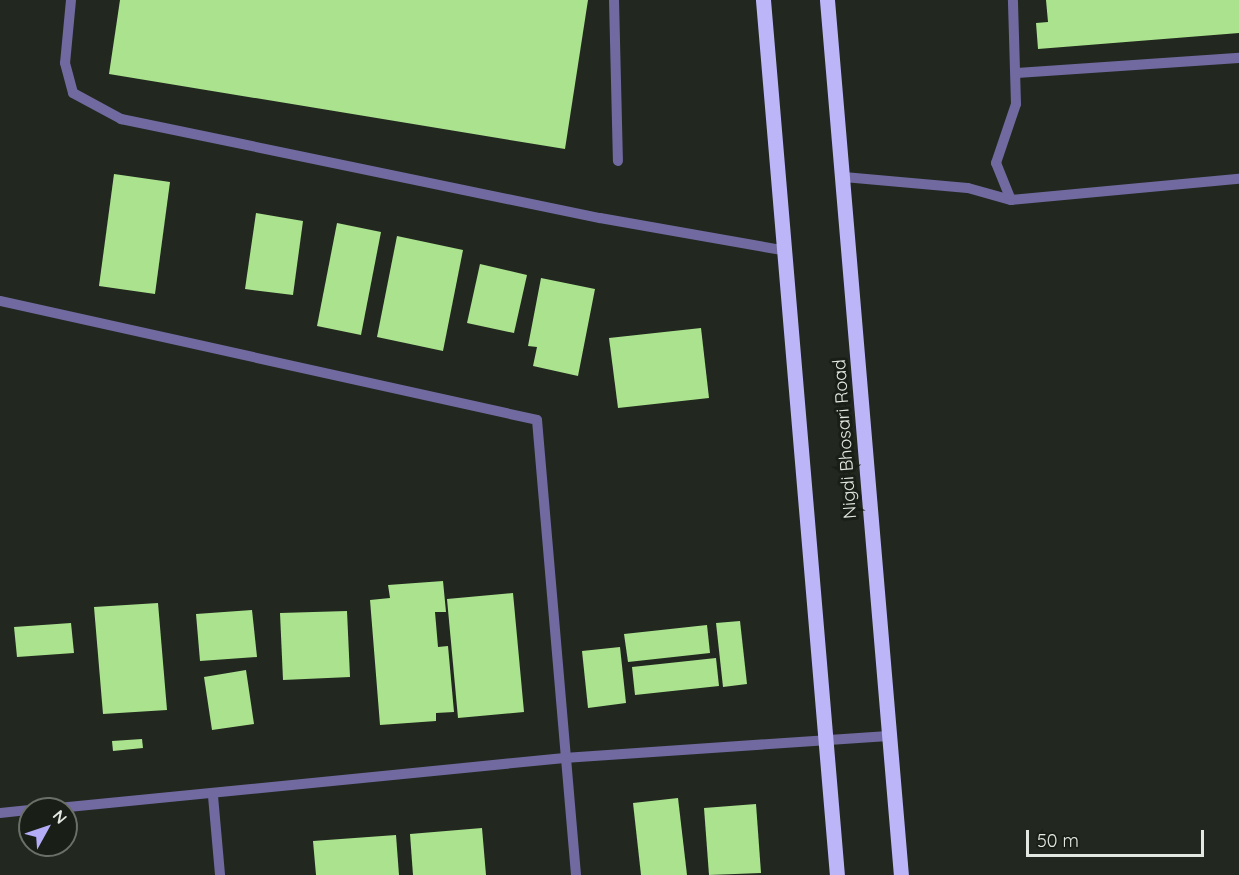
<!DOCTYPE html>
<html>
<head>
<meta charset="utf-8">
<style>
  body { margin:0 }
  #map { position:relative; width:1239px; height:875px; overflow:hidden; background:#22281f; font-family:Quicksand,sans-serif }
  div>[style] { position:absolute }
  .building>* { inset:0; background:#aae28e }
  .lane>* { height:10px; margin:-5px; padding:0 5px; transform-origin:5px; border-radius:5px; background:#706aa0 }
  .primary>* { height:15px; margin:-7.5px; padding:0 7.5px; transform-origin:7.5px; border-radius:7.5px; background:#bcb5f8 }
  span { translate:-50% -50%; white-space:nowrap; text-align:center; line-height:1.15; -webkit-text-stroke:6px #191f16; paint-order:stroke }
  .street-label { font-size:18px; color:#e4e8e2 }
  .north { position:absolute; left:18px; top:797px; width:60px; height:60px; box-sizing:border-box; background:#191f16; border:2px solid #6a6f68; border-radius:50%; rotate:50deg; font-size:16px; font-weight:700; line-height:24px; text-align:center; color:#e4e8e2 }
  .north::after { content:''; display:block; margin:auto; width:21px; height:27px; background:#b5acf8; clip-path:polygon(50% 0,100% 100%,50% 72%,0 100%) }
  .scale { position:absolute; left:1026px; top:830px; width:178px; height:27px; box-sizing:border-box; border:3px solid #e4e8e2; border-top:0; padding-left:8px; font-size:18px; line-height:21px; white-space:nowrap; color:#e4e8e2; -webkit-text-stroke:4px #191f16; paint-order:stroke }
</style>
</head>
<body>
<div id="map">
  <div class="building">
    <div style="clip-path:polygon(120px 0,588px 0,565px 149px,109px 74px)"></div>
    <div style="clip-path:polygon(1046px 0,1239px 0,1239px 33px,1038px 49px,1036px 23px,1048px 22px)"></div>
    <div style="clip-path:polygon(114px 174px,170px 182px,155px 294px,99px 286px)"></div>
    <div style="clip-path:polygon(256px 213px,303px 221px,293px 295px,245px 289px)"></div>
    <div style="clip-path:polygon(337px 223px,381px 232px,361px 335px,317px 326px)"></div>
    <div style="clip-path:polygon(397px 236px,463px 250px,443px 351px,377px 337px)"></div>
    <div style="clip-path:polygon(480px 264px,527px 275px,514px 333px,467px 323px)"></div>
    <div style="clip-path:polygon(541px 278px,595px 289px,578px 376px,533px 366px,537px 347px,528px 346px)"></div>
    <div style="clip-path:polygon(701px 328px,709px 398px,618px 408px,609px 338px)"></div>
    <div style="clip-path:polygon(443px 581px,446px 612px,435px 612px,438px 647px,448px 646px,454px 712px,436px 713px,436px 721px,380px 725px,370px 600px,390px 598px,388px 585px)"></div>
    <div style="clip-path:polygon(513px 593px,524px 712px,458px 718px,447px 599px)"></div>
    <div style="clip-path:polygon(158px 603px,167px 710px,103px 714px,94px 607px)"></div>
    <div style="clip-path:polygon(252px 610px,257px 657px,200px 661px,196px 614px)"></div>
    <div style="clip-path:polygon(347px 611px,350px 677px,283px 680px,280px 613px)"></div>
    <div style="clip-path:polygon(740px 621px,747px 684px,723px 687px,716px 623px)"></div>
    <div style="clip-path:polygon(71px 623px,74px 653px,17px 657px,14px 627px)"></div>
    <div style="clip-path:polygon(707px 625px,710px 653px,628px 662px,624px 634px)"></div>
    <div style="clip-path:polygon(620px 647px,626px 703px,588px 708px,582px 651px)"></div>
    <div style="clip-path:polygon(716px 658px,719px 686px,635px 695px,632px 667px)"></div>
    <div style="clip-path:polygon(246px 670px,254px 724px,212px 730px,204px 677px)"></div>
    <div style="clip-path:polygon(142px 739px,143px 748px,113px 751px,112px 741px)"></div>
    <div style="clip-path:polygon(678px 798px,687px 875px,641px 875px,633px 803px)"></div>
    <div style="clip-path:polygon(756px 804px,761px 873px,709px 875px,704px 808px)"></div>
    <div style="clip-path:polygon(482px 828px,486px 875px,413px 875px,410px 834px)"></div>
    <div style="clip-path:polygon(396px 835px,399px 875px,316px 875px,313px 841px)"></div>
  </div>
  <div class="lane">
    <div style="left:71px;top:0;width:63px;rotate:95.4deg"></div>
    <div style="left:65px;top:63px;width:31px;rotate:75deg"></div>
    <div style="left:73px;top:93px;width:55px;rotate:28.4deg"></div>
    <div style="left:121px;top:119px;width:489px;rotate:11.7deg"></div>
    <div style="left:600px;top:218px;width:185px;rotate:10deg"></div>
    <div style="left:614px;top:0;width:161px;rotate:88.6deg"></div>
    <div style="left:1017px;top:73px;width:223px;rotate:-3.9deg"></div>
    <div style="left:844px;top:177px;width:124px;rotate:5.1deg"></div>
    <div style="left:968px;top:188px;width:45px;rotate:15.6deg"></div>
    <div style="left:1011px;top:200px;width:229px;rotate:-5.3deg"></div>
    <div style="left:1011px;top:200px;width:40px;rotate:-112deg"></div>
    <div style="left:996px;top:163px;width:62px;rotate:-71.3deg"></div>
    <div style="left:1016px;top:104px;width:104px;rotate:-91.7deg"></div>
    <div style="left:0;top:301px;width:550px;rotate:12.49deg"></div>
    <div style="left:537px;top:420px;width:457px;rotate:85.1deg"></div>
    <div style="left:213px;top:796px;width:79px;rotate:84.9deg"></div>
    <div style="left:48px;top:809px;width:519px;rotate:-5.64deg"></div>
    <div style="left:564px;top:758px;width:325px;rotate:-3.9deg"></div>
    <div style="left:0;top:813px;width:30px;rotate:-6deg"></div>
  </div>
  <div class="primary">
    <div style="left:763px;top:0;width:878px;rotate:85.17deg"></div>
    <div style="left:827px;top:0;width:878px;rotate:85.17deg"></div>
  </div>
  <div class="street-label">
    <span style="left:845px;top:439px;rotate:-94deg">Nigdi Bhosari Road</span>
  </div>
  <div class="north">N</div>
  <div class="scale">50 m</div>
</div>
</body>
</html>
